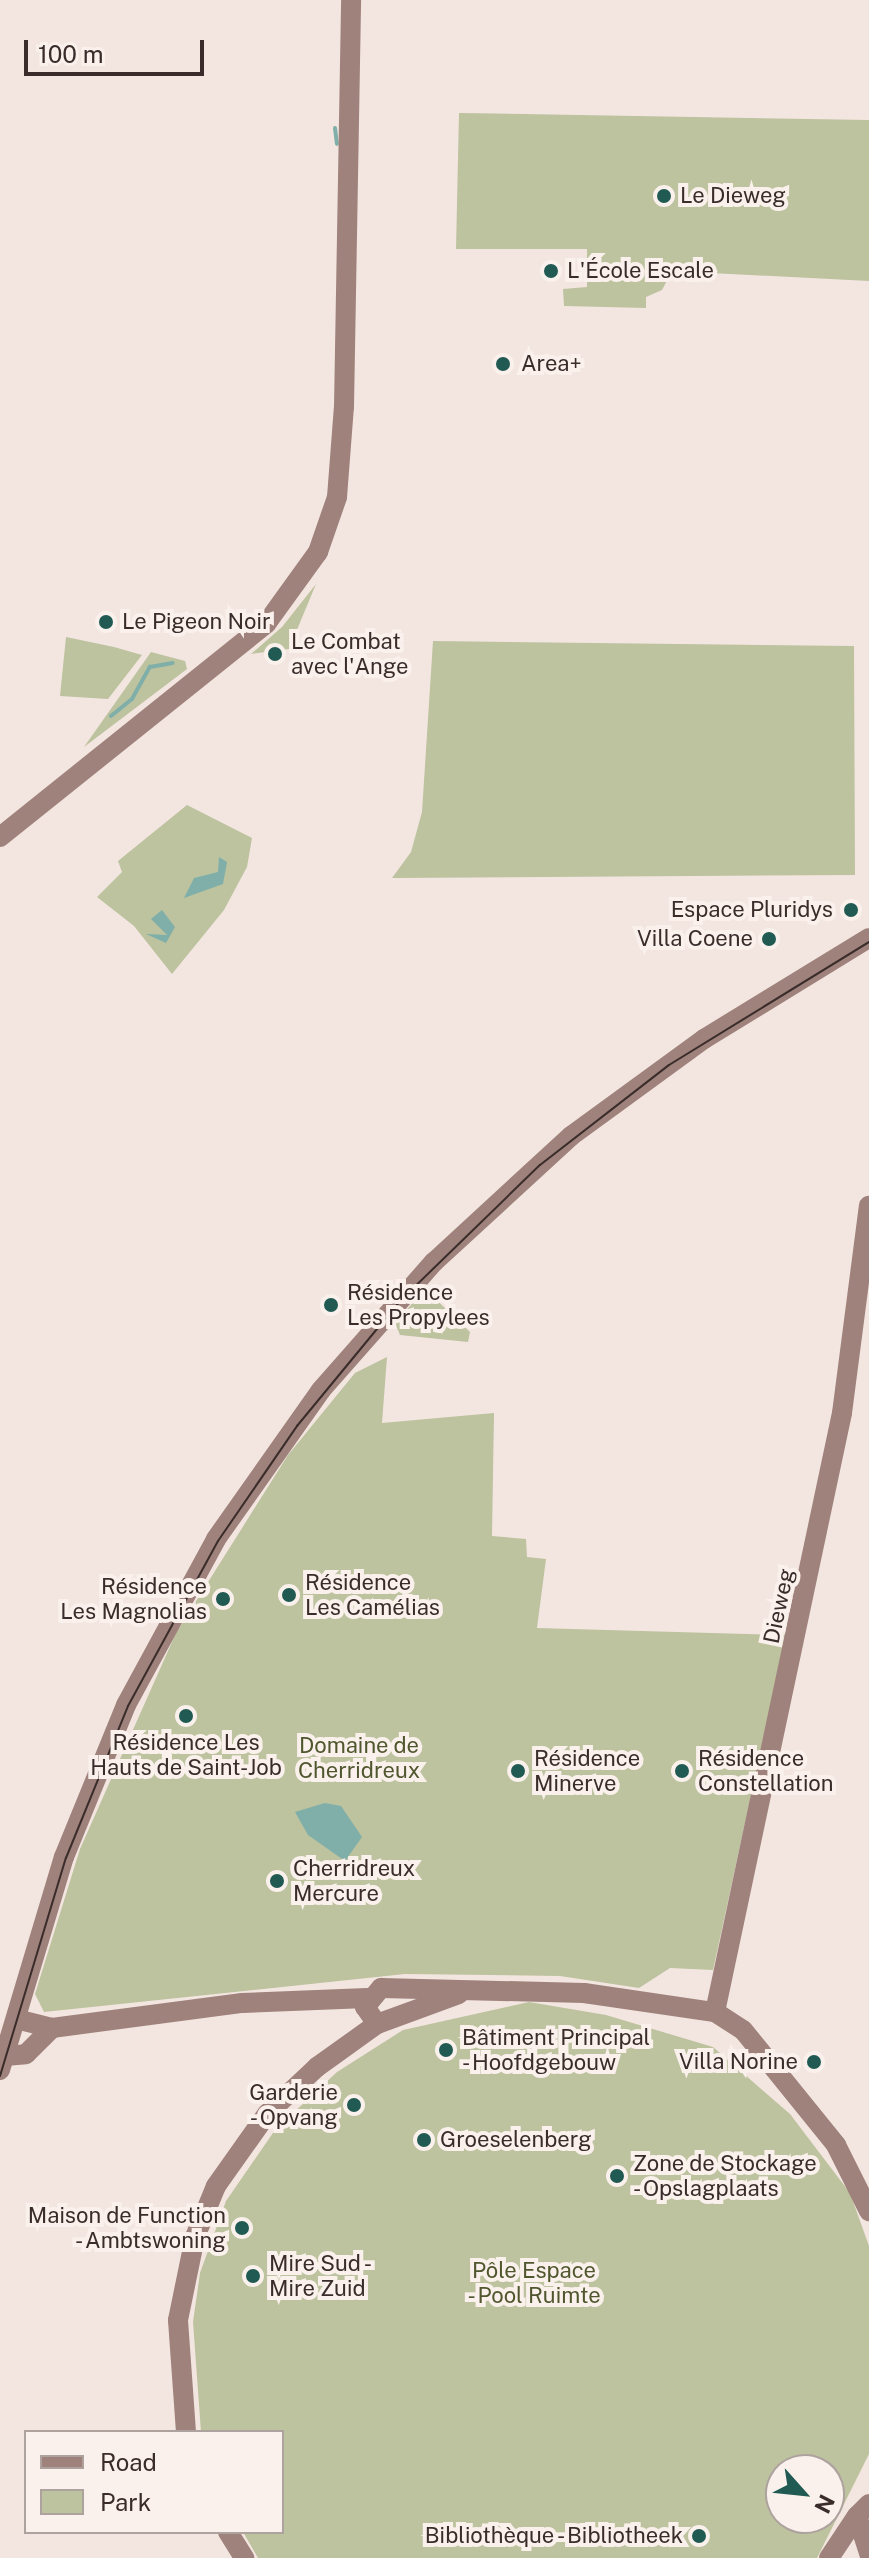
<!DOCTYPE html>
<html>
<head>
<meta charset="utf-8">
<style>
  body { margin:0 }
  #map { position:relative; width:869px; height:2558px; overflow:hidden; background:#f3e6e0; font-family:"Public Sans",sans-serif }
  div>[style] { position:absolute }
  .green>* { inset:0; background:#bdc29f }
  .water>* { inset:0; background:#7fafa8 }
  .stream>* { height:4px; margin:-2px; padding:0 2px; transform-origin:2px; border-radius:2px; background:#7fafa8 }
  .secondary>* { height:20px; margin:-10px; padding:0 10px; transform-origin:10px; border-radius:10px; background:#9f827c }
  .tram>* { height:2px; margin:-1px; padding:0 1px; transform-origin:1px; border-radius:1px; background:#392c2a }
  .dots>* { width:22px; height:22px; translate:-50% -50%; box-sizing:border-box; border:4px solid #faf1ec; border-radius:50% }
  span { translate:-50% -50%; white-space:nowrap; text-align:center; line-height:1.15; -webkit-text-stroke:8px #faf1ec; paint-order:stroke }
  .poi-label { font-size:22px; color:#392c2a }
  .left { translate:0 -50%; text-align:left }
  .right { translate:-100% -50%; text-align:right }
  .street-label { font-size:22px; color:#392c2a }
  .park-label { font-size:22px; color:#50572e }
  .legend { position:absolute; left:24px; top:2430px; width:260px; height:104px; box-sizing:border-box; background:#faf1ec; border:2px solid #ada29e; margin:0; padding:10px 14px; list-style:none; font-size:24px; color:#392c2a }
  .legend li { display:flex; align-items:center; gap:16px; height:40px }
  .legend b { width:40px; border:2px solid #ada29e }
  .north { position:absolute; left:765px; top:2454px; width:80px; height:80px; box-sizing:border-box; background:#faf1ec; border:2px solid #ada29e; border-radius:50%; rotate:117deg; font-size:22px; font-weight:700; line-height:32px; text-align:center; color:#392c2a }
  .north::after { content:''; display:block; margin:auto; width:28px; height:36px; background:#205a52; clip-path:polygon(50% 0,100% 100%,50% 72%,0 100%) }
  .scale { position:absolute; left:24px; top:40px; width:180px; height:36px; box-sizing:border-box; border:4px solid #392c2a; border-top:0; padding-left:10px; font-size:24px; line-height:28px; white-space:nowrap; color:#392c2a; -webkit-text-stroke:6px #faf1ec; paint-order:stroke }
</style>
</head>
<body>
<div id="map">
  <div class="green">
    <div style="clip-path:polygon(459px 113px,869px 120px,869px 281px,672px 271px,662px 290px,646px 297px,646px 308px,564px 306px,563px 289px,587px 287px,587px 249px,456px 249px)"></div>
    <div style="clip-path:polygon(316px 584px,289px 649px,251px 654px,282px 627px)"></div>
    <div style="clip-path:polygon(66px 637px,114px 647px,142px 655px,108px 699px,60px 696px)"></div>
    <div style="clip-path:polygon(433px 641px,854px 646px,855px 875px,392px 878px,411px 852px,422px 812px)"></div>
    <div style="clip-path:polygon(151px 652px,185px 661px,187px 669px,84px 747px)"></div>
    <div style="clip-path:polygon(187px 805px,252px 838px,247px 867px,224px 910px,172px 974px,134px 926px,97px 897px,122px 872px,118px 861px)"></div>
    <div style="clip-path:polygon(425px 1289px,470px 1332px,468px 1342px,400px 1335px,395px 1323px)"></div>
    <div style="clip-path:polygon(387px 1357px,382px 1423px,494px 1413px,492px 1536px,526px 1539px,527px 1557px,546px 1559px,537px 1628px,786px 1635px,713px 1970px,670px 1968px,639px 1988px,560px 1976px,405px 1974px,44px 2012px,35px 1994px,80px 1849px,176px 1633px,288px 1455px,355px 1373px)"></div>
    <div style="clip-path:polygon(evenodd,529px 2002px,606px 2015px,713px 2047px,790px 2114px,850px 2193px,869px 2246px,869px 2454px,817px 2558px,258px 2558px,243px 2532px,282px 2532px,282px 2432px,201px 2432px,193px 2322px,200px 2273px,226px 2201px,275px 2130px,337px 2072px,403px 2030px,529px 2002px,781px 2470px,829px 2470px,829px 2518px,781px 2518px,781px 2470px)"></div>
  </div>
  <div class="water">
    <div style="clip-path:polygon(219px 857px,227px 862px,223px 884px,184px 898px,194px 878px,218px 872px)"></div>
    <div style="clip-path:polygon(162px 910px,175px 927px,166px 943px,146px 934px,167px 935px,151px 919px)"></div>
    <div style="clip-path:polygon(325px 1803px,341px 1806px,362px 1837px,345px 1861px,308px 1835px,295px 1812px)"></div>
  </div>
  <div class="stream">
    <div style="left:335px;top:128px;width:16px;rotate:83deg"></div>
    <div style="left:111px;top:716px;width:27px;rotate:-39deg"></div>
    <div style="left:132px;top:699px;width:37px;rotate:-61deg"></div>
    <div style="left:150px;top:667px;width:23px;rotate:-10deg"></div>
  </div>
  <div class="secondary">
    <div style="left:0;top:837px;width:341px;rotate:-38.7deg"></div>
    <div style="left:266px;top:624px;width:89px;rotate:-54.2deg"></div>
    <div style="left:318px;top:552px;width:58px;rotate:-70.9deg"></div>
    <div style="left:337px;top:497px;width:90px;rotate:-85.6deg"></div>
    <div style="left:344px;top:407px;width:407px;rotate:-89deg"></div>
    <div style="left:715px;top:2012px;width:612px;rotate:-78.03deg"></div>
    <div style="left:842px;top:1413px;width:209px;rotate:-82.6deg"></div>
    <div style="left:16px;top:2019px;width:37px;rotate:14deg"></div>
    <div style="left:52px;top:2028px;width:192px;rotate:-7.5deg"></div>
    <div style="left:242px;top:2003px;width:125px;rotate:-2.3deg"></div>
    <div style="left:377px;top:2024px;width:21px;rotate:-125deg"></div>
    <div style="left:365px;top:2007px;width:25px;rotate:-50deg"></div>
    <div style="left:381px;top:1988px;width:203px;rotate:1.4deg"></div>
    <div style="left:584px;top:1993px;width:132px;rotate:8.3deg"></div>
    <div style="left:715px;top:2012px;width:33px;rotate:33deg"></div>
    <div style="left:743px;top:2030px;width:148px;rotate:51deg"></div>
    <div style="left:836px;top:2145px;width:74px;rotate:63.4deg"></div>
    <div style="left:5px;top:2056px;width:21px;rotate:-5deg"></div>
    <div style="left:26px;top:2054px;width:37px;rotate:-45deg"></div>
    <div style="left:0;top:2070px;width:222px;rotate:-73.3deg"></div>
    <div style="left:64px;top:1857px;width:164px;rotate:-67.8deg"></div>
    <div style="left:126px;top:1705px;width:189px;rotate:-61.5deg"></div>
    <div style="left:216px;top:1539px;width:182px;rotate:-54.8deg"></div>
    <div style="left:321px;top:1390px;width:171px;rotate:-48.6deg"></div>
    <div style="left:434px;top:1262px;width:186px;rotate:-42.6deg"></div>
    <div style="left:571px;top:1136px;width:165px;rotate:-36.1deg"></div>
    <div style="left:704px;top:1039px;width:193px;rotate:-31.5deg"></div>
    <div style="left:186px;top:2432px;width:112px;rotate:-94.1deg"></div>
    <div style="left:178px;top:2320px;width:85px;rotate:-78.4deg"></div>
    <div style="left:195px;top:2237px;width:55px;rotate:-67.6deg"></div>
    <div style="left:216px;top:2186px;width:88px;rotate:-54.7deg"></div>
    <div style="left:267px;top:2114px;width:69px;rotate:-43.2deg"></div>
    <div style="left:317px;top:2067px;width:74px;rotate:-35.6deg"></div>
    <div style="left:377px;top:2024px;width:87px;rotate:-20.1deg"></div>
    <div style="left:869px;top:2504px;width:17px;rotate:135deg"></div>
    <div style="left:857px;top:2516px;width:40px;rotate:72deg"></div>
    <div style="left:228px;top:2532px;width:31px;rotate:58deg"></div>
    <div style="left:829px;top:2558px;width:50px;rotate:-56.3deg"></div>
  </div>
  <div class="tram">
    <div style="left:0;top:2076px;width:228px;rotate:-73.2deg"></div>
    <div style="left:66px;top:1858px;width:164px;rotate:-67.8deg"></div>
    <div style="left:128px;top:1706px;width:188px;rotate:-61.4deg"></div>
    <div style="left:218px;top:1541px;width:140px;rotate:-55.5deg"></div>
    <div style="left:297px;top:1426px;width:162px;rotate:-50.5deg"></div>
    <div style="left:400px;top:1301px;width:195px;rotate:-44.2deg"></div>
    <div style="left:540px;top:1165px;width:163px;rotate:-37.8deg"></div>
    <div style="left:669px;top:1065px;width:235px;rotate:-31.6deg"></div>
  </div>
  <div class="dots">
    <div style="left:664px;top:196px;background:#205a52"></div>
    <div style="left:551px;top:271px;background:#205a52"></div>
    <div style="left:503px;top:364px;background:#205a52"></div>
    <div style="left:106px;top:622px;background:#205a52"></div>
    <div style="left:275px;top:654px;background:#205a52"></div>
    <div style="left:851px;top:910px;background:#205a52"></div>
    <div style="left:769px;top:939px;background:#205a52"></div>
    <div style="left:331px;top:1305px;background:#205a52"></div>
    <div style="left:289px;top:1595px;background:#205a52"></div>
    <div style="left:223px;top:1599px;background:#205a52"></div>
    <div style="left:186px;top:1716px;background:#205a52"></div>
    <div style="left:518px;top:1771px;background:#205a52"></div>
    <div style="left:682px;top:1771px;background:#205a52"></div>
    <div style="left:277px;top:1881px;background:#205a52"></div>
    <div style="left:446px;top:2050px;background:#205a52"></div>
    <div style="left:814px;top:2062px;background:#205a52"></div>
    <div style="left:354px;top:2105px;background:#205a52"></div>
    <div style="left:424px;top:2140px;background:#205a52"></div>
    <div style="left:617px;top:2176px;background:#205a52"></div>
    <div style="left:242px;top:2228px;background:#205a52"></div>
    <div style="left:253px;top:2276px;background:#205a52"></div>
    <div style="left:699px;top:2536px;background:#205a52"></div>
  </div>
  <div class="poi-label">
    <span class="left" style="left:680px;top:196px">Le Dieweg</span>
    <span class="left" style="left:567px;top:271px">L'École Escale</span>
    <span class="left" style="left:521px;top:364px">Area+</span>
    <span class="left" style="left:122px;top:622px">Le Pigeon Noir</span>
    <span class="left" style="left:291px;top:654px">Le Combat<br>avec l'Ange</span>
    <span class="right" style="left:833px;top:910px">Espace Pluridys</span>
    <span class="right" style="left:753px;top:939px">Villa Coene</span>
    <span class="left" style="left:347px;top:1305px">Résidence<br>Les Propylees</span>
    <span class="left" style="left:305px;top:1595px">Résidence<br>Les Camélias</span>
    <span class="right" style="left:207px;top:1599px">Résidence<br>Les Magnolias</span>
    <span style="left:186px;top:1755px">Résidence Les<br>Hauts de Saint-Job</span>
    <span class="left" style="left:534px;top:1771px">Résidence<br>Minerve</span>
    <span class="left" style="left:698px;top:1771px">Résidence<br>Constellation</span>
    <span class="left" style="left:293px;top:1881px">Cherridreux<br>Mercure</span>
    <span class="left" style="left:462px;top:2050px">Bâtiment Principal<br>- Hoofdgebouw</span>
    <span class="right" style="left:798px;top:2062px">Villa Norine</span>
    <span class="right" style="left:338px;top:2105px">Garderie<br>- Opvang</span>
    <span class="left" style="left:440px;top:2140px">Groeselenberg</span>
    <span class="left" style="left:633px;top:2176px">Zone de Stockage<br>- Opslagplaats</span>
    <span class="right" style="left:226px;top:2228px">Maison de Function<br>- Ambtswoning</span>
    <span class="left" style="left:269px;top:2276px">Mire Sud -<br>Mire Zuid</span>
    <span class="right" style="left:683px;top:2536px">Bibliothèque - Bibliotheek</span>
  </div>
  <div class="street-label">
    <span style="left:779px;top:1606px;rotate:-78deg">Dieweg</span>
  </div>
  <div class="park-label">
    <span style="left:359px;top:1758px">Domaine de<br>Cherridreux</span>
    <span style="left:534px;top:2283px">Pôle Espace<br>- Pool Ruimte</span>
  </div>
  <ul class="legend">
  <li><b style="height:10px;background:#9f827c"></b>Road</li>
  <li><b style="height:22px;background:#bdc29f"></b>Park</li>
  </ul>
  <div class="north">N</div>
  <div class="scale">100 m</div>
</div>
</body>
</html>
